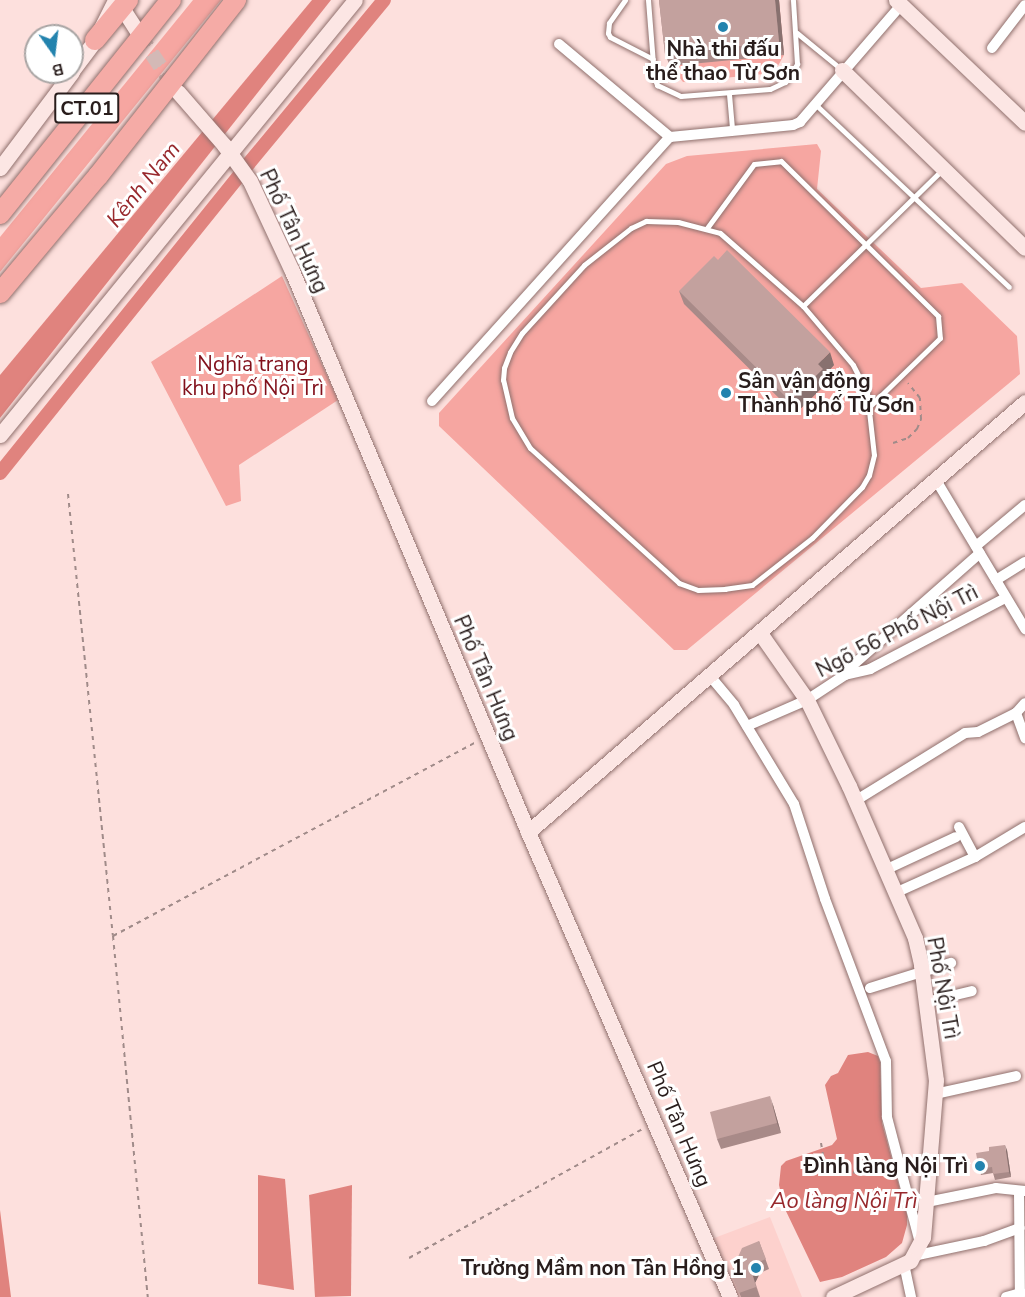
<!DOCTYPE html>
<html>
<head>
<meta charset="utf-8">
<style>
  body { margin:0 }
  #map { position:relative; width:1025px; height:1297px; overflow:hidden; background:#fde0dd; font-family:"Nunito Sans",sans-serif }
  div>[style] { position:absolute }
  .built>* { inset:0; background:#fdd1cd }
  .green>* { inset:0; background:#f6a6a1 }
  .water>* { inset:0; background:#e0837e }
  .canal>* { height:14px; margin:-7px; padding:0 7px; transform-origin:7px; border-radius:7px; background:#e0837e }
  .secondary-tunnel>* { height:15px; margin-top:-7.5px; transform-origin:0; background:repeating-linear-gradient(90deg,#d3b9b6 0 15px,transparent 0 23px) }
  .path>* { height:2px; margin-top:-1px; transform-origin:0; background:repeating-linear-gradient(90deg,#a08b89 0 4.5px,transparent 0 9px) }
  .roads { filter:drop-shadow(0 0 2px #90706d) drop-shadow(0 0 2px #90706d) }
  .lane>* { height:5px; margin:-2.5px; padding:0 2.5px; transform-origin:2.5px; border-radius:2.5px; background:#fff }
  .street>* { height:10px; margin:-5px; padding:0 5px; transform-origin:5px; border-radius:5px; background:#fff }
  .secondary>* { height:15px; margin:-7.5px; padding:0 7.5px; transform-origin:7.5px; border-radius:7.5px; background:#fce6e4 }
  .highway>* { height:20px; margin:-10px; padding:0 10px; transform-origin:10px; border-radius:10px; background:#f5aba6 }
  .wall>* { inset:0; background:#a88a88 }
  .shaded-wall>* { inset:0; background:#88716f }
  .building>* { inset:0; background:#c3a19e }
  .dots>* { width:16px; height:16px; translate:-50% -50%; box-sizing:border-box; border:3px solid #fff; border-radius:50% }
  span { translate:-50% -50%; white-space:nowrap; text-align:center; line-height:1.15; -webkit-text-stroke:6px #fff; paint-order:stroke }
  .shield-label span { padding:2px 4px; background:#fff; border:2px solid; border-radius:4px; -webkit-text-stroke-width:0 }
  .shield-label { font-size:20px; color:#291d1c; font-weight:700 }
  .poi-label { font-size:21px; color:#291d1c; font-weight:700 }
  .left { translate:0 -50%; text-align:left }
  .right { translate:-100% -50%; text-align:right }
  .street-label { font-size:21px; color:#291d1c }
  .park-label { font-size:21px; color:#82101b }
  .water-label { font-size:22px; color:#98292d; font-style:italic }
  .north { position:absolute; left:24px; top:24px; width:60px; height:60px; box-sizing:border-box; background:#fff; border:2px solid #a9a5a4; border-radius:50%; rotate:166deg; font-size:16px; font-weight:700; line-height:24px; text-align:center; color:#291d1c }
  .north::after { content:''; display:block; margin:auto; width:21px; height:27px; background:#2383ae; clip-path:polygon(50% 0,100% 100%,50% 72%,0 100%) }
</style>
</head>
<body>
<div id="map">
  <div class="built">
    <div style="clip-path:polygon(770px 1217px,802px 1297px,735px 1297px,709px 1240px)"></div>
  </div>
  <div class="green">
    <div style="clip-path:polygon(193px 0,221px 0,0 272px,0 237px)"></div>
    <div style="clip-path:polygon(779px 0,784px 55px,774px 73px,683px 82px,670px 66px)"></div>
    <div style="clip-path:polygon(817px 144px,821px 151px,817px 189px,921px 288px,962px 283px,1017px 336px,1020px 374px,687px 650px,674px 650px,439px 426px,439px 413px,666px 164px,687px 156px)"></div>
    <div style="clip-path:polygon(282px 276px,338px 400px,239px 465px,241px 501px,226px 506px,151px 362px)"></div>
  </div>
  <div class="water">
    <div style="clip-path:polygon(312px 0,331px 0,0 418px,0 375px)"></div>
    <div style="clip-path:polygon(868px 1052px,878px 1056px,880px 1062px,882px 1123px,907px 1215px,907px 1225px,902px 1243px,886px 1257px,842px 1277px,820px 1282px,784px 1207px,779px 1185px,781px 1166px,786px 1161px,832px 1145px,837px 1139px,825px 1085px,831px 1076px,838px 1073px,848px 1055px)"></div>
    <div style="clip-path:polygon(258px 1175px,285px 1179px,294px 1290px,258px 1284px)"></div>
    <div style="clip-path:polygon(352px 1185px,351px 1296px,315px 1297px,309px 1195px)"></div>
    <div style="clip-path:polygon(0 1210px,11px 1297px,0 1297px)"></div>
  </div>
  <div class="canal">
    <div style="left:0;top:473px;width:391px;rotate:-51.2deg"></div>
    <div style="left:245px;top:168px;width:218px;rotate:-50.4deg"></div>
  </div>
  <div class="secondary-tunnel">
    <div style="left:139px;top:34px;width:66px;rotate:56.1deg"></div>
  </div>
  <div class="path">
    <div style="left:893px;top:443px;width:16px;rotate:-18deg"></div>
    <div style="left:908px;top:438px;width:13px;rotate:-45deg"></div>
    <div style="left:917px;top:429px;width:11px;rotate:-68deg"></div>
    <div style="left:921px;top:419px;width:21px;rotate:-93deg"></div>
    <div style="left:920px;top:398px;width:19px;rotate:-129deg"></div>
    <div style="left:68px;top:494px;width:444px;rotate:84.2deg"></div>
    <div style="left:113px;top:936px;width:412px;rotate:-28.1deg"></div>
    <div style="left:113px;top:936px;width:363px;rotate:84.5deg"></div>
    <div style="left:821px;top:1143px;width:27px;rotate:80deg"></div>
    <div style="left:835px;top:1175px;width:52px;rotate:-7.7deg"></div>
    <div style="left:409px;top:1258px;width:267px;rotate:-28.9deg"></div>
  </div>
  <div class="roads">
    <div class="lane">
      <div style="left:625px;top:0;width:28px;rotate:125deg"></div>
      <div style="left:609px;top:23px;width:10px;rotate:96deg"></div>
      <div style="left:608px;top:33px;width:4px;rotate:63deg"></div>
      <div style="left:610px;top:37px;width:48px;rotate:27.1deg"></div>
      <div style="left:648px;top:0;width:77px;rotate:85.5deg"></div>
      <div style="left:654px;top:77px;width:9px;rotate:69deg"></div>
      <div style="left:657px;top:85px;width:26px;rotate:25deg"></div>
      <div style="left:681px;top:96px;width:89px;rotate:-4.5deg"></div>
      <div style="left:770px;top:89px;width:17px;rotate:-25deg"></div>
      <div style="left:785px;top:82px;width:22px;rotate:-56deg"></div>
      <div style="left:797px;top:64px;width:64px;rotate:-93.6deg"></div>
      <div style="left:797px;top:33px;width:57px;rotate:39.3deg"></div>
      <div style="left:729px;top:94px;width:38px;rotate:85deg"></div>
      <div style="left:816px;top:105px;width:265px;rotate:43.3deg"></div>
      <div style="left:646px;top:221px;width:32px;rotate:2deg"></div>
      <div style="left:678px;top:222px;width:43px;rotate:14.7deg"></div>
      <div style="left:720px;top:233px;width:111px;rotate:41.3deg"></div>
      <div style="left:803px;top:306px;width:77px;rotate:49.7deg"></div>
      <div style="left:853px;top:365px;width:31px;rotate:63deg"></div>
      <div style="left:867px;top:393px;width:62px;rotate:83.6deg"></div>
      <div style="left:874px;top:455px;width:21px;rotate:104deg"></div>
      <div style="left:869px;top:475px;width:14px;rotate:120deg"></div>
      <div style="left:862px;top:487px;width:71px;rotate:134.4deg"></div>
      <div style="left:812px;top:538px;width:76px;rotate:141.9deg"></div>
      <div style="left:752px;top:585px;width:27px;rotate:172deg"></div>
      <div style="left:725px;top:589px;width:27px;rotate:178deg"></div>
      <div style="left:698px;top:590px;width:20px;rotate:-160deg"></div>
      <div style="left:679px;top:583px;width:201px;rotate:-137.8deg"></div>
      <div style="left:530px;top:448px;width:35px;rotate:-121deg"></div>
      <div style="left:512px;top:418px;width:39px;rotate:-103deg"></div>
      <div style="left:503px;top:380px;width:12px;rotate:-85deg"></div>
      <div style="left:504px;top:368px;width:17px;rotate:-69deg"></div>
      <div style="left:510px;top:352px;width:22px;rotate:-58deg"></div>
      <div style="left:522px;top:333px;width:92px;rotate:-47.6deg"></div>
      <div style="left:584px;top:265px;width:60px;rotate:-38.2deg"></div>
      <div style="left:631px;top:228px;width:17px;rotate:-25deg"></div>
      <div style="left:707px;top:228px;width:79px;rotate:-53.7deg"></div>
      <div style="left:754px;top:164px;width:27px;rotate:-6deg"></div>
      <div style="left:781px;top:161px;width:221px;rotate:44.6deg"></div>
      <div style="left:938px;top:316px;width:22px;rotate:85deg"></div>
      <div style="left:940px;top:338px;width:98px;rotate:135.8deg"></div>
      <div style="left:803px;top:306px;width:196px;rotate:-44.4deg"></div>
    </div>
    <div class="street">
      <div style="left:559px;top:44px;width:145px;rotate:40deg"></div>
      <div style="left:670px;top:137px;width:124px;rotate:-5.6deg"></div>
      <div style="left:793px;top:125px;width:8px;rotate:-23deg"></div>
      <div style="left:800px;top:122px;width:155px;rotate:-49.2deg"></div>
      <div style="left:992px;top:48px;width:54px;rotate:-52.5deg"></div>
      <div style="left:432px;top:401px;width:355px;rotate:-48deg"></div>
      <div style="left:936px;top:480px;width:174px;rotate:59.1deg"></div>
      <div style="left:976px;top:546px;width:64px;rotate:-39.9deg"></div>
      <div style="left:996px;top:580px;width:34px;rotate:-32deg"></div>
      <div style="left:845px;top:675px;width:13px;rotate:-51deg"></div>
      <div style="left:853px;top:665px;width:169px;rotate:-41.4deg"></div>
      <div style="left:710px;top:676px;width:38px;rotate:50deg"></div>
      <div style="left:734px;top:705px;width:116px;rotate:58.8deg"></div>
      <div style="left:794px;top:804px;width:100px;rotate:71.9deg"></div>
      <div style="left:825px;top:899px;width:173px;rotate:69.4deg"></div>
      <div style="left:886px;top:1061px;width:56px;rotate:89deg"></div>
      <div style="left:887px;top:1117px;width:126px;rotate:75.3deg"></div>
      <div style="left:1016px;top:713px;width:27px;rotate:70deg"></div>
      <div style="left:747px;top:726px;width:65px;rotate:-23.4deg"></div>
      <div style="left:807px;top:700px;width:45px;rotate:-33.3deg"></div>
      <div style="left:845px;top:675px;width:26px;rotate:-13deg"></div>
      <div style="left:870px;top:669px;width:153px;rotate:-27.7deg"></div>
      <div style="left:855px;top:801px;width:129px;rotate:-31.7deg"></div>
      <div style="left:965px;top:733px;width:13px;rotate:-4deg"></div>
      <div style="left:978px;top:732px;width:42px;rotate:-26.6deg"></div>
      <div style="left:1016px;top:713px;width:13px;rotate:-48deg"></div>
      <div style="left:959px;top:827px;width:34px;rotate:62deg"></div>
      <div style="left:885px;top:870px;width:78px;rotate:-24.9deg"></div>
      <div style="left:895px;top:893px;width:88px;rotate:-24.2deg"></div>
      <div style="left:975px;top:857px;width:58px;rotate:-31deg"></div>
      <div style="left:870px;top:988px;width:85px;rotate:-17.2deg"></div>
      <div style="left:926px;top:1002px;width:47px;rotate:-13.4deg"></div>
      <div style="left:935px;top:1094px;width:83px;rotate:-12.5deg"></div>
      <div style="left:1019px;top:1192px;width:105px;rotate:89.5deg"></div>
      <div style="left:927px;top:1202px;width:70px;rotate:-11.5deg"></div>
      <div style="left:996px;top:1188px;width:29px;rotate:6deg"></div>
      <div style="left:913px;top:1256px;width:73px;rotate:-11.9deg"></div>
      <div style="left:984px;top:1241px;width:38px;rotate:-20deg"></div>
      <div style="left:904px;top:1264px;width:34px;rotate:78deg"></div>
      <div style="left:1006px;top:1297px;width:16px;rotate:-15deg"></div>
    </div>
    <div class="secondary">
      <div style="left:117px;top:0;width:40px;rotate:57.1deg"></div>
      <div style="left:896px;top:0;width:178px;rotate:43.6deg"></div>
      <div style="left:842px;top:70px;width:255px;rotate:44.2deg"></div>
      <div style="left:72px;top:71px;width:39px;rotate:-53deg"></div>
      <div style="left:95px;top:40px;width:45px;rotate:-63.4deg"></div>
      <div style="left:178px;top:92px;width:70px;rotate:49deg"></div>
      <div style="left:224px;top:145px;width:44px;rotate:54.2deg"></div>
      <div style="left:250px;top:181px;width:99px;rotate:65deg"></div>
      <div style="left:292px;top:271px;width:609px;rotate:67.18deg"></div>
      <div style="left:528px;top:832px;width:507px;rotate:66.52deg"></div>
      <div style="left:0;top:168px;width:120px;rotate:-53.1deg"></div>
      <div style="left:0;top:435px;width:561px;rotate:-50.78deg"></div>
      <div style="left:760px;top:633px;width:82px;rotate:55deg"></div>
      <div style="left:807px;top:700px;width:96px;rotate:64deg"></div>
      <div style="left:849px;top:786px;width:166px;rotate:66.5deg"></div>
      <div style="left:915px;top:938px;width:28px;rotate:77deg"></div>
      <div style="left:921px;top:965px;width:116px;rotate:82.6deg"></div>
      <div style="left:936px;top:1080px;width:158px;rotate:94.7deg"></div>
      <div style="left:923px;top:1237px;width:27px;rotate:118deg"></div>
      <div style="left:910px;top:1261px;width:85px;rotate:154.9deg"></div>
      <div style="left:528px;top:832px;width:657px;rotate:-40.87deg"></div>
    </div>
    <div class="highway">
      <div style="left:95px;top:40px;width:52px;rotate:-50.5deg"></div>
      <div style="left:0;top:214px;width:274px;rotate:-51.4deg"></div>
      <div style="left:0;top:293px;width:153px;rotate:-50.1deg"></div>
      <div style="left:98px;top:176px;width:224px;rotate:-51.9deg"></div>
    </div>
  </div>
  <div class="wall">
    <div style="clip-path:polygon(659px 0,779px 0,784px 55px,670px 66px,665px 54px)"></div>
    <div style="clip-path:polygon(679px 291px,834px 365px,825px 375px,828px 382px,795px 414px,684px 304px)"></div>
    <div style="clip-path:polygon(773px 1105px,781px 1133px,721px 1149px,717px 1139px)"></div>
    <div style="clip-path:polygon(1007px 1150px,1011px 1177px,995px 1180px,993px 1173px,981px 1175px,979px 1169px)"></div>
    <div style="clip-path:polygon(759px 1241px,769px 1269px,760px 1273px,755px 1283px,760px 1297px,741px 1297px,731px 1273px)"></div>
  </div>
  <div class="shaded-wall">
    <div style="clip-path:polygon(775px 0,779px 0,784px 55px,779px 42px)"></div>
    <div style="clip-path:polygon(830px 352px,834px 365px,825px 375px,828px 382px,795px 414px,790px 401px,818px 364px)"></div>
    <div style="clip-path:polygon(770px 1096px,773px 1105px,781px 1133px,777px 1123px)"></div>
    <div style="clip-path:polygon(1005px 1145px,1007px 1150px,1011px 1177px,1009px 1172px)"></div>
    <div style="clip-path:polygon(756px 1263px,760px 1273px,755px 1283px,760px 1297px,752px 1273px)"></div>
  </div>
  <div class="building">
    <div style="clip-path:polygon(659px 0,775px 0,779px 42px,665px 54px)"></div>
    <div style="clip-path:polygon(727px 250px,830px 352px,818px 364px,823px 369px,790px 401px,679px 291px,714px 256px,718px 260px)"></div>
    <div style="clip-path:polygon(770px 1096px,777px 1123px,717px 1139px,710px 1112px)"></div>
    <div style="clip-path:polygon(1005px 1145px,1009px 1172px,993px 1174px,992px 1167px,979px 1169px,976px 1153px,989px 1151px,989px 1147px)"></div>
    <div style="clip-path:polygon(759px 1241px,766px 1259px,756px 1263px,752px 1273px,756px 1287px,739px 1293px,731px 1273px,742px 1248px)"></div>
  </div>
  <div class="dots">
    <div style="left:723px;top:27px;background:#2383ae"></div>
    <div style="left:726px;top:393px;background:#2383ae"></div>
    <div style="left:980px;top:1166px;background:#2383ae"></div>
    <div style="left:756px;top:1268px;background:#2383ae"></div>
  </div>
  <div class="shield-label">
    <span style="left:87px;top:108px">CT.01</span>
  </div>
  <div class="poi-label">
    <span style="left:723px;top:61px">Nhà thi đấu<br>thể thao Từ Sơn</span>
    <span class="left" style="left:738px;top:393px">Sân vận động<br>Thành phố Từ Sơn</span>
    <span class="right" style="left:968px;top:1166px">Đình làng Nội Trì</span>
    <span class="right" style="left:744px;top:1268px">Trường Mầm non Tân Hồng 1</span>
  </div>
  <div class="street-label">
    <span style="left:294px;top:231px;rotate:65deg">Phố Tân Hưng</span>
    <span style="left:897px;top:631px;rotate:-27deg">Ngõ 56 Phố Nội Trì</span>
    <span style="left:486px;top:678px;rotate:67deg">Phố Tân Hưng</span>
    <span style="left:943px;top:988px;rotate:80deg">Phố Nội Trì</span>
    <span style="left:679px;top:1124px;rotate:67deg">Phố Tân Hưng</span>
  </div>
  <div class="park-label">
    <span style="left:253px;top:376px">Nghĩa trang<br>khu phố Nội Trì</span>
  </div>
  <div class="water-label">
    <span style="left:144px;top:185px;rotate:-51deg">Kênh Nam</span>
    <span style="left:844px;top:1202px">Ao làng Nội Trì</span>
  </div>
  <div class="north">B</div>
</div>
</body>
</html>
